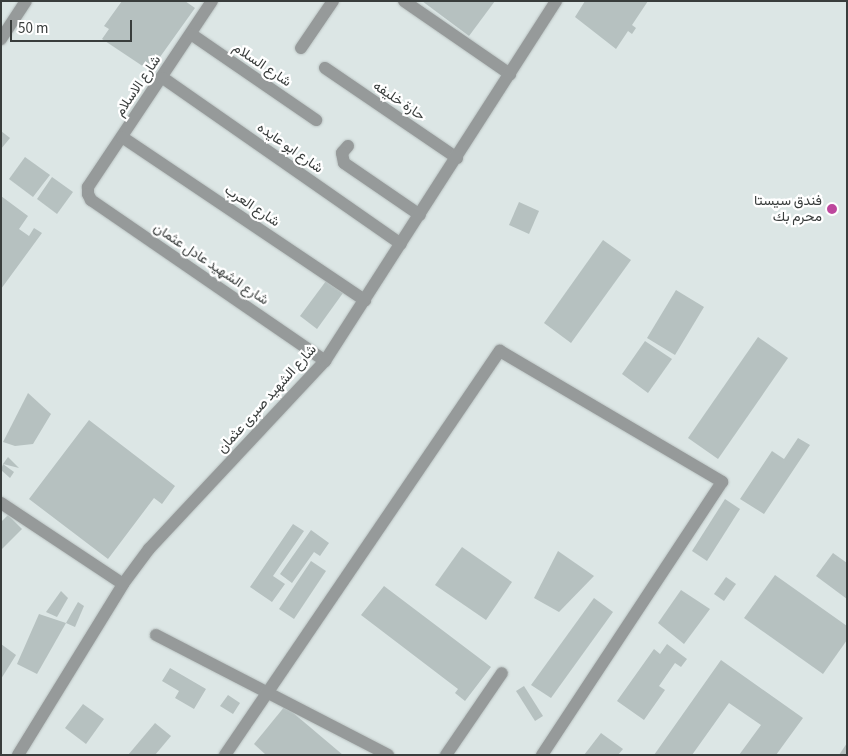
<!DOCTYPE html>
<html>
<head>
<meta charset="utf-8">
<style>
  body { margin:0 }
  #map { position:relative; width:848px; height:756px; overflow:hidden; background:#dce6e5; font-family:"Source Sans 3",Vazirmatn,sans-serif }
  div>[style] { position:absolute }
  .building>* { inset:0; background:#b6c1c0 }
  .roads { filter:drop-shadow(0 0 1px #bbc4c3) drop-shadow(0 0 1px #bbc4c3) }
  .minor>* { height:12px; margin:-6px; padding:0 6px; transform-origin:6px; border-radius:6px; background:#969a9a }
  .dots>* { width:14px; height:14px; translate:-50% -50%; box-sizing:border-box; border:2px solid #fff; border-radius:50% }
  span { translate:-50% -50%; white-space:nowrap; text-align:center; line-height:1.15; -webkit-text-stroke:4.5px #fff; paint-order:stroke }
  .street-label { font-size:14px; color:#393d3c }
  .poi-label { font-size:14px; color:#393d3c }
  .right { translate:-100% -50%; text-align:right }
  .frame { position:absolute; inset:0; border:2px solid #393d3c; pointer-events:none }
  .scale { position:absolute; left:10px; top:20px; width:122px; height:22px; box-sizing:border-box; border:2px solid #393d3c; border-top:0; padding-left:6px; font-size:15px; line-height:18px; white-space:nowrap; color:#393d3c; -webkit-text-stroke:4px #fff; paint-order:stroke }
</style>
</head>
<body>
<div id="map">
  <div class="building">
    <div style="clip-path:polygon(122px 1px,185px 1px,195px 8px,150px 71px,102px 39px,109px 29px,104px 26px)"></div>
    <div style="clip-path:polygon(422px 1px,495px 1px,469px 36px)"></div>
    <div style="clip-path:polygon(585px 1px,648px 1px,632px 25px,636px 28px,632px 34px,628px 31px,616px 49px,575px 17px)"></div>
    <div style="clip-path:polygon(1px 131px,10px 138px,1px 149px)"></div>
    <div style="clip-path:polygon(25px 157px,50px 175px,33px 197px,9px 179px)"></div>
    <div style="clip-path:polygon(52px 177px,73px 192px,57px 214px,37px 199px)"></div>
    <div style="clip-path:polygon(1px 196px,28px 216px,19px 229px,29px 236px,34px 228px,42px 233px,1px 289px)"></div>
    <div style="clip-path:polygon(519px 202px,539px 211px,529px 234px,509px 225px)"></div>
    <div style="clip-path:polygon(603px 240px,631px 260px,571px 343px,544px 323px)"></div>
    <div style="clip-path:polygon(326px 281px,343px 293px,317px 329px,300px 316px)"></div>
    <div style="clip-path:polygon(676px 290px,704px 307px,675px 355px,647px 338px)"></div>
    <div style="clip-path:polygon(758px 337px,788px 358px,718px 459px,688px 438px)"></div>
    <div style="clip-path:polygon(645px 341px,672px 359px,648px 393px,622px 374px)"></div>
    <div style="clip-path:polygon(28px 393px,51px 414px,33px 444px,15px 446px,3px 442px)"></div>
    <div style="clip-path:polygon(89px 420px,175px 486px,162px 504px,154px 498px,108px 559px,29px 499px)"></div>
    <div style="clip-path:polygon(798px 438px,810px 445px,764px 514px,740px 499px,772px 451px,784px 459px)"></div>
    <div style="clip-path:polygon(8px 457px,19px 468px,3px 464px)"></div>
    <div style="clip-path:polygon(3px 464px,14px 472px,10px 478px,1px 470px)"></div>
    <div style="clip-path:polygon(725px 499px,740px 509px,707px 561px,692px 551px)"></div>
    <div style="clip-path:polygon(8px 515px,22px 529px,1px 550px,1px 522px)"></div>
    <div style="clip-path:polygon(293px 524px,304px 531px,273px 576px,285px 584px,272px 602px,250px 587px)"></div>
    <div style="clip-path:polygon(311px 530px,329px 543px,320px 556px,314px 552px,292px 583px,280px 574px)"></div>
    <div style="clip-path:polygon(462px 547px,512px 582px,486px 620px,435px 585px)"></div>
    <div style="clip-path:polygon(558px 551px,594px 576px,559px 612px,534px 598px)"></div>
    <div style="clip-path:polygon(833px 553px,847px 563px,847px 599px,816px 576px)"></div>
    <div style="clip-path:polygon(311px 561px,326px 571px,294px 619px,279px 609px)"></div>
    <div style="clip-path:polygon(775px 575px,847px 626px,847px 640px,823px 674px,744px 618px)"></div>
    <div style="clip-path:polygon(726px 577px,736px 584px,724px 601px,714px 594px)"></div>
    <div style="clip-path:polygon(384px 586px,491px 667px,465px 701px,455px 693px,458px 689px,361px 615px)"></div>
    <div style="clip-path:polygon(681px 590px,710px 609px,684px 644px,658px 623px)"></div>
    <div style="clip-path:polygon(61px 591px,68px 598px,57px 617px,46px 612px)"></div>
    <div style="clip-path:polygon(594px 598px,613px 612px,551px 698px,531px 685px)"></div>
    <div style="clip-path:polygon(78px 602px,84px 606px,75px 627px,66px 623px)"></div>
    <div style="clip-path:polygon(39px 614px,66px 623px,37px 674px,17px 664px)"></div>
    <div style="clip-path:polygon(1px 644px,16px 655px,1px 679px)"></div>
    <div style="clip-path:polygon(667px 644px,687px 659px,681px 667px,675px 663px,659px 686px,665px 690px,644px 720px,617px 701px,654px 649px,660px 654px)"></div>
    <div style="clip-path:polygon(721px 660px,803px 718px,776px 755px,739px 755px,761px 725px,729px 703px,692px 755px,654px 755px)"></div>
    <div style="clip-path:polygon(170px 668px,206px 689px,194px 709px,175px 698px,179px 691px,162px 681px)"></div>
    <div style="clip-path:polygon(524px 686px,543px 716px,535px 721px,516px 691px)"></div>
    <div style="clip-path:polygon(228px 695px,240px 703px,233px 714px,220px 706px)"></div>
    <div style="clip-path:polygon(83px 704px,104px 719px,86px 744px,65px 728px)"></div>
    <div style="clip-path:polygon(285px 706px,343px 755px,266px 755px,254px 744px)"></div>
    <div style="clip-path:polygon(155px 723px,171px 736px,155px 755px,128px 755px)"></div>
    <div style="clip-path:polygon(601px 733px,623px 749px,618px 755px,584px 755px)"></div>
    <div style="clip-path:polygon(847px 743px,847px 755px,839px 755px)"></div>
  </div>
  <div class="roads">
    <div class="minor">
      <div style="left:212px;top:1px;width:224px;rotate:123.7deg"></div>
      <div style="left:88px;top:187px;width:7px;rotate:90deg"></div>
      <div style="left:88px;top:194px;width:7px;rotate:63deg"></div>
      <div style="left:91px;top:200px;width:284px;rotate:34.5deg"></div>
      <div style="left:404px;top:1px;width:129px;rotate:34.6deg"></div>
      <div style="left:191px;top:34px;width:152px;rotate:34.5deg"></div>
      <div style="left:1px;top:39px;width:45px;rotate:-56.7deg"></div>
      <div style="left:301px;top:48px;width:57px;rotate:-55.8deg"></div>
      <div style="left:325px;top:68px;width:160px;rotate:34.3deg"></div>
      <div style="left:163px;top:78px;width:290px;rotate:34.9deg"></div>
      <div style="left:122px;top:137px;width:293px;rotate:33.9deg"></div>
      <div style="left:348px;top:146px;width:9px;rotate:131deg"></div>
      <div style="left:342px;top:153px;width:10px;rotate:79deg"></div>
      <div style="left:344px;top:163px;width:92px;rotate:34.4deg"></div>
      <div style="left:1px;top:503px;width:146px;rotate:33.6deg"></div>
      <div style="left:156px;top:635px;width:261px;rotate:27.3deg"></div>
      <div style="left:18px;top:755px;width:201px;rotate:-58.4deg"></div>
      <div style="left:123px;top:584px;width:44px;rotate:-53.4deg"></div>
      <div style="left:149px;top:549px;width:258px;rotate:-46.9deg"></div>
      <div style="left:325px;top:361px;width:428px;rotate:-57.3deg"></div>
      <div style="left:225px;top:755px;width:489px;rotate:-55.8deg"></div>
      <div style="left:500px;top:351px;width:258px;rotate:30.5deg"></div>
      <div style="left:722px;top:482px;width:327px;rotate:123.4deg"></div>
      <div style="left:446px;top:755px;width:99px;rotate:-55.7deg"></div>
    </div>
  </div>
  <div class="dots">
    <div style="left:832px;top:209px;background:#bd479d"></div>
  </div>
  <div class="street-label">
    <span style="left:262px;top:65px;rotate:34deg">شارع السلام</span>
    <span style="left:138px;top:86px;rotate:-56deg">شارع الاسلام</span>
    <span style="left:399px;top:101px;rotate:34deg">حارة خليفه</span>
    <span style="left:290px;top:148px;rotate:35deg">شارع ابو عايده</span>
    <span style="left:252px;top:206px;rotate:34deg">شارع العرب</span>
    <span style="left:211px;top:264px;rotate:34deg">شارع الشهيد عادل عثمان</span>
    <span style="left:267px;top:399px;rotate:-48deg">شارع الشهيد صبرى عثمان</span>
  </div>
  <div class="poi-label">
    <span class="right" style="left:822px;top:209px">فندق سيستا<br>محرم بك</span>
  </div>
  <div class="frame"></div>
  <div class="scale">50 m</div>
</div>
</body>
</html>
